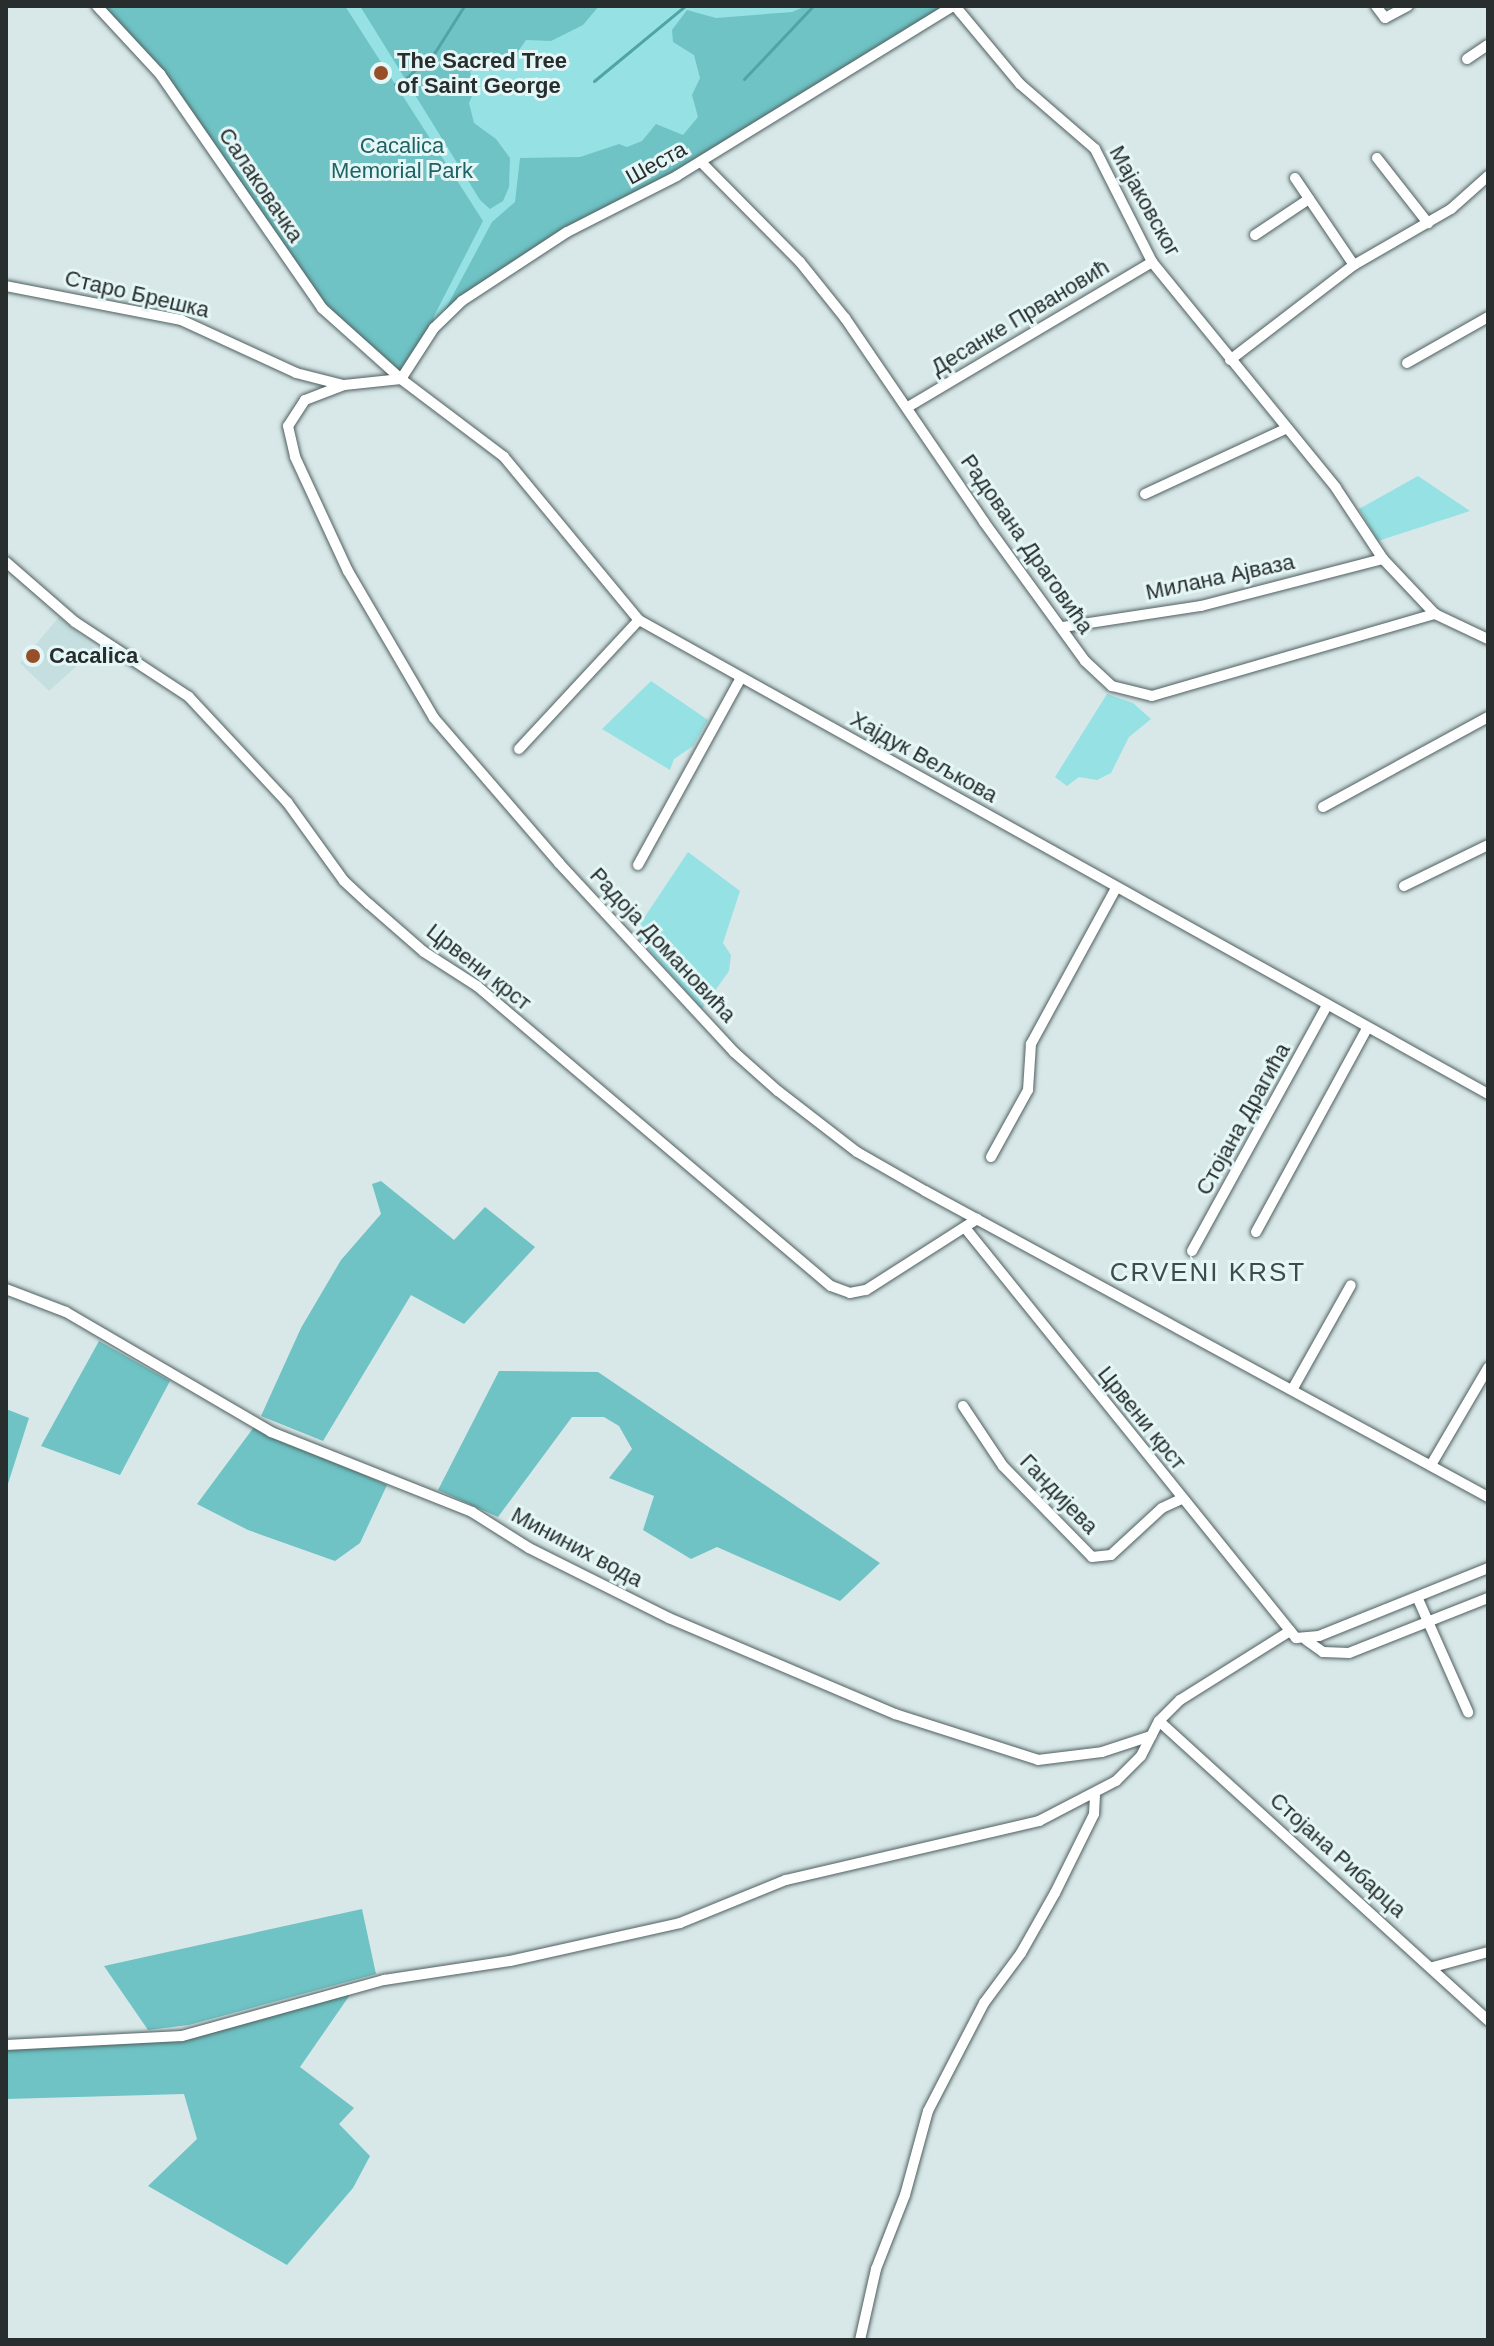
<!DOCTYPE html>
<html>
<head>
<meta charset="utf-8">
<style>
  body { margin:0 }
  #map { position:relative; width:1494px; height:2346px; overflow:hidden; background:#d8e8e9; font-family:Helvetica,sans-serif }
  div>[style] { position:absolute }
  .built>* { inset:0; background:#c5dfe0 }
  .green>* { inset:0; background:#96e1e3 }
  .forest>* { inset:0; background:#6fc3c5 }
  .stream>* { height:3px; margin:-1.5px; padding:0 1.5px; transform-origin:1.5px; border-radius:1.5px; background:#50a4a6 }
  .roads { filter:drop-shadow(0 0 2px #505f5f) drop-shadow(0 0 2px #505f5f) }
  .street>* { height:10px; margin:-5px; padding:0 5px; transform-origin:5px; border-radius:5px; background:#fff }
  .dots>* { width:22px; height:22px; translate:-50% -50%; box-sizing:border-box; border:4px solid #e5f6f6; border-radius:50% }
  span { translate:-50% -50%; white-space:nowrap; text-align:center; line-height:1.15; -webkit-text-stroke:6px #e5f6f6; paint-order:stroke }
  .poi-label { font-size:22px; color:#282e2e; font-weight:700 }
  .left { translate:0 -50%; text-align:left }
  .park-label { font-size:22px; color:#1e6365 }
  .street-label { font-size:22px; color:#282e2e }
  .quarter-label { font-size:26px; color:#3d4b4b; letter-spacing:2px }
  .frame { position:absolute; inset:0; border:8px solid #282e2e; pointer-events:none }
</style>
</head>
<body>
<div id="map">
  <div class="built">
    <div style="clip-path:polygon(59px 617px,96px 649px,49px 691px,20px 663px)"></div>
  </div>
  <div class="green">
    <div style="clip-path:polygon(97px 6px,953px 6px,567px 232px,432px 327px,187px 113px)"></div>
    <div style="clip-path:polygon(1418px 476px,1470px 511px,1378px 541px,1359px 509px)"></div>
    <div style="clip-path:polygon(651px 681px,708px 720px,693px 746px,674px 759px,670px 770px,602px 729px)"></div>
    <div style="clip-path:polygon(1107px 694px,1133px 703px,1151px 719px,1129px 737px,1111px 773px,1097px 780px,1079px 777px,1067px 786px,1055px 777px)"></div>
    <div style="clip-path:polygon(688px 852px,740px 891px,723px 943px,731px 955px,729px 971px,702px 1009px,634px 933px)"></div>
  </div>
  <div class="forest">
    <div style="clip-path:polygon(97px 6px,345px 6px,483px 221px,434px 316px,431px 333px,401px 379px,322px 308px,187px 113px)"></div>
    <div style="clip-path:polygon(360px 6px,599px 6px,583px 25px,551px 41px,526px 40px,515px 56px,492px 54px,470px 72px,476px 87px,469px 103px,474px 123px,496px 139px,510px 158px,509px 187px,503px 201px,490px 209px,480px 200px)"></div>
    <div style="clip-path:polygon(806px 6px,953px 6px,701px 162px,567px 232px,437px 325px,492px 222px,515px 202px,520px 158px,580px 157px,619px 144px,627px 147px,642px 141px,656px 124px,683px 135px,698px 117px,692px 95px,700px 78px,694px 55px,673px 42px,672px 30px,687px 10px,716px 18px,792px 12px)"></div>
    <div style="clip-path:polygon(381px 1181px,454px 1240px,485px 1207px,535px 1247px,464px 1324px,411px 1295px,323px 1441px,261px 1416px,301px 1328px,341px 1260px,381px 1214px,372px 1184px)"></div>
    <div style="clip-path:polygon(99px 1341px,170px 1381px,120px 1475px,41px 1446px)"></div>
    <div style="clip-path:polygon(499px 1371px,598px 1372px,880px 1563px,840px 1601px,717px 1547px,691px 1559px,643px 1530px,654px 1496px,609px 1478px,632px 1449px,619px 1426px,604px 1417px,572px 1417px,498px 1517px,438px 1490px)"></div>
    <div style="clip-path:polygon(6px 1409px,29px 1418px,6px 1490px)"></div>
    <div style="clip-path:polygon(254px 1427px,387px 1485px,360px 1543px,335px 1561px,248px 1530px,197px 1504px)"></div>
    <div style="clip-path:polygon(362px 1909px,376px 1974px,189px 2025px,148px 2030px,104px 1966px)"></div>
    <div style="clip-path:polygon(354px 1989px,300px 2067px,354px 2108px,339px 2124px,370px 2156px,353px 2188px,287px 2265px,148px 2186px,197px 2139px,184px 2094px,6px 2099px,6px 2047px,182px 2036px)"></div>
  </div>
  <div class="stream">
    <div style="left:744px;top:79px;width:100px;rotate:-46.6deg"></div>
    <div style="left:404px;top:80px;width:42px;rotate:-42.1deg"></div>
    <div style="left:435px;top:52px;width:54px;rotate:-57.8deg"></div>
    <div style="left:594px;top:81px;width:118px;rotate:-39.5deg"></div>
    <div style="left:395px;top:84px;width:2px;rotate:-27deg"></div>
  </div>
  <div class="roads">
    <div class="street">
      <div style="left:97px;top:6px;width:93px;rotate:47.2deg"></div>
      <div style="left:160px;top:74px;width:285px;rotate:55.3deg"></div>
      <div style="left:322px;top:308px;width:106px;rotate:41.9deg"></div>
      <div style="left:401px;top:379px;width:129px;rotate:37.1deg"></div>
      <div style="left:504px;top:457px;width:212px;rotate:50.4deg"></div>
      <div style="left:639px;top:620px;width:972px;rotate:29.17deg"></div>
      <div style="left:953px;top:6px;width:324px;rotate:148.4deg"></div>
      <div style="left:677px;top:176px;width:123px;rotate:153deg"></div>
      <div style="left:567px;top:232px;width:126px;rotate:146.7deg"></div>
      <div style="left:462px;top:301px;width:39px;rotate:136deg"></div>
      <div style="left:434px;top:328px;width:61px;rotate:122.9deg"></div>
      <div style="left:401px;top:379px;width:57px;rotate:174deg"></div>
      <div style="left:344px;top:385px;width:42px;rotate:159deg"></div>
      <div style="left:305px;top:400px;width:31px;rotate:123deg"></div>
      <div style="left:288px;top:426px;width:32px;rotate:77deg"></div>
      <div style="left:295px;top:457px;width:126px;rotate:65.1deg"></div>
      <div style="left:348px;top:571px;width:170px;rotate:59.7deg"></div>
      <div style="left:434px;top:718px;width:191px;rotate:49.2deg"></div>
      <div style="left:559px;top:863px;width:258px;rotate:47.2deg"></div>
      <div style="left:734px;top:1052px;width:59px;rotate:41.6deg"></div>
      <div style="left:778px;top:1091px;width:100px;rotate:37.7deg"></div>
      <div style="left:857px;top:1152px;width:78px;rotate:29.8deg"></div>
      <div style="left:925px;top:1191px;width:641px;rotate:28.52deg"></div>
      <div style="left:955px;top:6px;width:102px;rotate:50.2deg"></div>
      <div style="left:1020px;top:84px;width:99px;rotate:40.9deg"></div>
      <div style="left:1095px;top:149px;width:127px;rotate:63.2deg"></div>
      <div style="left:1152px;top:262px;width:291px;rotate:50.8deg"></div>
      <div style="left:1336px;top:488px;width:85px;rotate:56.5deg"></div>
      <div style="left:1383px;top:559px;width:76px;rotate:46.6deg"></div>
      <div style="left:1435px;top:614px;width:59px;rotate:25.3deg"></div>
      <div style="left:1376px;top:6px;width:15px;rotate:53deg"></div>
      <div style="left:1385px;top:18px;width:26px;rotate:-28deg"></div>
      <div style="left:1467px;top:59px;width:25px;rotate:-34deg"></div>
      <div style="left:1377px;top:158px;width:83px;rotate:51.9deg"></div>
      <div style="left:701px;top:162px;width:141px;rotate:45.3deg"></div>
      <div style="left:800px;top:262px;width:72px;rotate:51.2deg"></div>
      <div style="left:845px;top:318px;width:247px;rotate:55.7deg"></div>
      <div style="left:984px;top:522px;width:172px;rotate:54deg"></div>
      <div style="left:1085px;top:661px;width:37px;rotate:43deg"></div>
      <div style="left:1112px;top:686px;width:41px;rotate:14deg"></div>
      <div style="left:1152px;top:696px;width:295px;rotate:-16.2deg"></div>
      <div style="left:1295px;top:178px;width:105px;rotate:55.9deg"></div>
      <div style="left:1255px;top:235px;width:65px;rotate:-33.7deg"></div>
      <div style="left:6px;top:286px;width:178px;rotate:11deg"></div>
      <div style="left:181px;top:320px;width:127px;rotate:24.7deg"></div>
      <div style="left:296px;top:373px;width:49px;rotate:14.3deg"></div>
      <div style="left:1230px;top:360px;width:156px;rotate:-37.5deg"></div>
      <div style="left:1354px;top:265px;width:112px;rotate:-30deg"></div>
      <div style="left:1451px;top:209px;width:50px;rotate:-41.7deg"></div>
      <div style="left:1407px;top:363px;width:93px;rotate:-29.6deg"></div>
      <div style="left:908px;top:407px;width:284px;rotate:-30.7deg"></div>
      <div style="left:1145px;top:494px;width:154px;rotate:-24.9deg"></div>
      <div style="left:6px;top:562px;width:91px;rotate:41deg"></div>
      <div style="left:75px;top:622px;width:136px;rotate:33.3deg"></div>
      <div style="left:189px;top:697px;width:144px;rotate:47deg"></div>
      <div style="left:287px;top:802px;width:97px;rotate:54.2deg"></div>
      <div style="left:344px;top:881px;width:34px;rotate:43deg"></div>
      <div style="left:369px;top:904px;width:73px;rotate:41.1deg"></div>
      <div style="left:424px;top:952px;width:63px;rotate:32.7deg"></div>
      <div style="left:477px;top:986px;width:464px;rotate:40.3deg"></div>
      <div style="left:831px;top:1286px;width:20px;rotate:20deg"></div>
      <div style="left:850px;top:1293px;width:16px;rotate:-11deg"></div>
      <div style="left:866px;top:1290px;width:132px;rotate:-32.6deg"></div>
      <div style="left:1063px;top:627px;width:140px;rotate:-8.7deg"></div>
      <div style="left:1201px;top:606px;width:188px;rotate:-14.5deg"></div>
      <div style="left:519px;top:749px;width:176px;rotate:-47.1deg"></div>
      <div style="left:1323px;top:807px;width:188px;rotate:-28.6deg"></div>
      <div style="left:638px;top:865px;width:213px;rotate:-61.2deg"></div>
      <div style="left:1404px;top:886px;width:93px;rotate:-26deg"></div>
      <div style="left:991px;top:1157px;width:77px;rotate:-61.1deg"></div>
      <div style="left:1028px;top:1090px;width:46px;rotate:-86.3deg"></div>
      <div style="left:1031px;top:1044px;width:178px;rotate:-61.4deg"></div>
      <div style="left:966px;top:1229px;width:526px;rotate:51.1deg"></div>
      <div style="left:1296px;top:1638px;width:23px;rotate:-5deg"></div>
      <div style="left:1319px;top:1636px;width:182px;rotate:-21.9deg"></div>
      <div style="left:1256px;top:1232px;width:232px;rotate:-61.4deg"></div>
      <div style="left:1192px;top:1251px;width:281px;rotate:-61.2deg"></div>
      <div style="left:6px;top:1289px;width:64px;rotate:21deg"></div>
      <div style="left:66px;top:1312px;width:238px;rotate:30.3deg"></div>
      <div style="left:271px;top:1432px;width:216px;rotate:21.7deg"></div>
      <div style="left:472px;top:1512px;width:67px;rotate:32.3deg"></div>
      <div style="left:529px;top:1548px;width:157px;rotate:26.6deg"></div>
      <div style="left:669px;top:1618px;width:246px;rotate:23deg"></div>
      <div style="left:895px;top:1714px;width:150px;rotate:17.8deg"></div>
      <div style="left:1038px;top:1760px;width:64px;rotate:-7.1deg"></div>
      <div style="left:1102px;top:1752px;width:52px;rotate:-18.1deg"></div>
      <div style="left:1292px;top:1390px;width:120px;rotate:-60.7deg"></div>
      <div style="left:963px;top:1406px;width:72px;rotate:56.3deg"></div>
      <div style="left:1003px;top:1466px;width:127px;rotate:45.6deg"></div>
      <div style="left:1092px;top:1557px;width:19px;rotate:-6deg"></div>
      <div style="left:1111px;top:1555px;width:69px;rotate:-42.7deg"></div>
      <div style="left:1162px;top:1508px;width:21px;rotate:-25deg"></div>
      <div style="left:1431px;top:1465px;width:113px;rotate:-59.6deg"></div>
      <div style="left:1418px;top:1599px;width:124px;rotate:66.1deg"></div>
      <div style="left:1306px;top:1640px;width:21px;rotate:35deg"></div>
      <div style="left:1323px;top:1652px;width:26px;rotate:2deg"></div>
      <div style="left:1349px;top:1653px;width:149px;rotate:-21.6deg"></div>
      <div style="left:1159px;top:1721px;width:445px;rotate:42.3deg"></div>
      <div style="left:1433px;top:1967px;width:57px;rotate:-15.3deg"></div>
      <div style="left:6px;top:2045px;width:176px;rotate:-2.9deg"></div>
      <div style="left:182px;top:2036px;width:210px;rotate:-15.5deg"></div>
      <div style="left:384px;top:1980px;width:127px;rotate:-8.6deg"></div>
      <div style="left:510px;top:1961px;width:174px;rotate:-12.6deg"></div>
      <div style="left:680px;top:1923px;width:114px;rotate:-22.1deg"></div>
      <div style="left:786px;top:1880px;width:260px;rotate:-13.1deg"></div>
      <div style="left:1039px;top:1821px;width:87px;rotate:-27.5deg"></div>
      <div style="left:1116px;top:1781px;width:35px;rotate:-45deg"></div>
      <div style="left:1141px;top:1756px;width:39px;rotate:-63deg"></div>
      <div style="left:1159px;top:1721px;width:30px;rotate:-45deg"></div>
      <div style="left:1180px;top:1700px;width:130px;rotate:-32.1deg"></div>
      <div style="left:860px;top:2340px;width:73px;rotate:-77.3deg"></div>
      <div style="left:876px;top:2269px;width:79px;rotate:-68.6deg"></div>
      <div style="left:905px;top:2195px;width:87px;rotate:-74.7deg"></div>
      <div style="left:928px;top:2111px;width:122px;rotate:-62.6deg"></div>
      <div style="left:984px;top:2003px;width:62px;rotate:-53.5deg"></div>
      <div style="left:1021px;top:1953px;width:69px;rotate:-60.5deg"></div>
      <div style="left:1055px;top:1893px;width:88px;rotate:-63.7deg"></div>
      <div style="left:1094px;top:1814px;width:20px;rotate:-87deg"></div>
    </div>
  </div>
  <div class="dots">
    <div style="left:381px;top:73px;background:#964f28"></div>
    <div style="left:33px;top:656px;background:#964f28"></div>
  </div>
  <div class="poi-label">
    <span class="left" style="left:397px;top:73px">The Sacred Tree<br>of Saint George</span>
    <span class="left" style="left:49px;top:656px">Cacalica</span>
  </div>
  <div class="park-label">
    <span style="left:402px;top:158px">Cacalica<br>Memorial Park</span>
  </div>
  <div class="street-label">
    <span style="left:656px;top:163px;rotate:-29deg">Шеста</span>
    <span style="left:261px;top:185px;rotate:56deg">Салаковачка</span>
    <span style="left:1145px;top:201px;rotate:61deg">Мајаковског</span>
    <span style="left:137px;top:294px;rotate:13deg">Старо Брешка</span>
    <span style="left:1020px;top:317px;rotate:-31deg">Десанке Првановић</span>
    <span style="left:1027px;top:544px;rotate:55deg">Радована Драговића</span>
    <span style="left:1220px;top:577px;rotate:-12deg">Милана Ајваза</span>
    <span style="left:924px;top:757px;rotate:29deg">Хајдук Вељкова</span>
    <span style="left:663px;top:945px;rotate:47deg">Радоја Домановића</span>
    <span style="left:479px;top:967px;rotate:38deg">Црвени крст</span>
    <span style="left:1243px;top:1119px;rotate:-61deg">Стојана Драгића</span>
    <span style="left:1142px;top:1418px;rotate:51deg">Црвени крст</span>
    <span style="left:1059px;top:1494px;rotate:46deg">Гандијева</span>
    <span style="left:577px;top:1547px;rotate:28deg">Мининих вода</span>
    <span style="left:1338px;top:1855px;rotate:42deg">Стојана Рибарца</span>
  </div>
  <div class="quarter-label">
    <span style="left:1208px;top:1273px">CRVENI KRST</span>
  </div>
  <div class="frame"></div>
</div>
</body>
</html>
